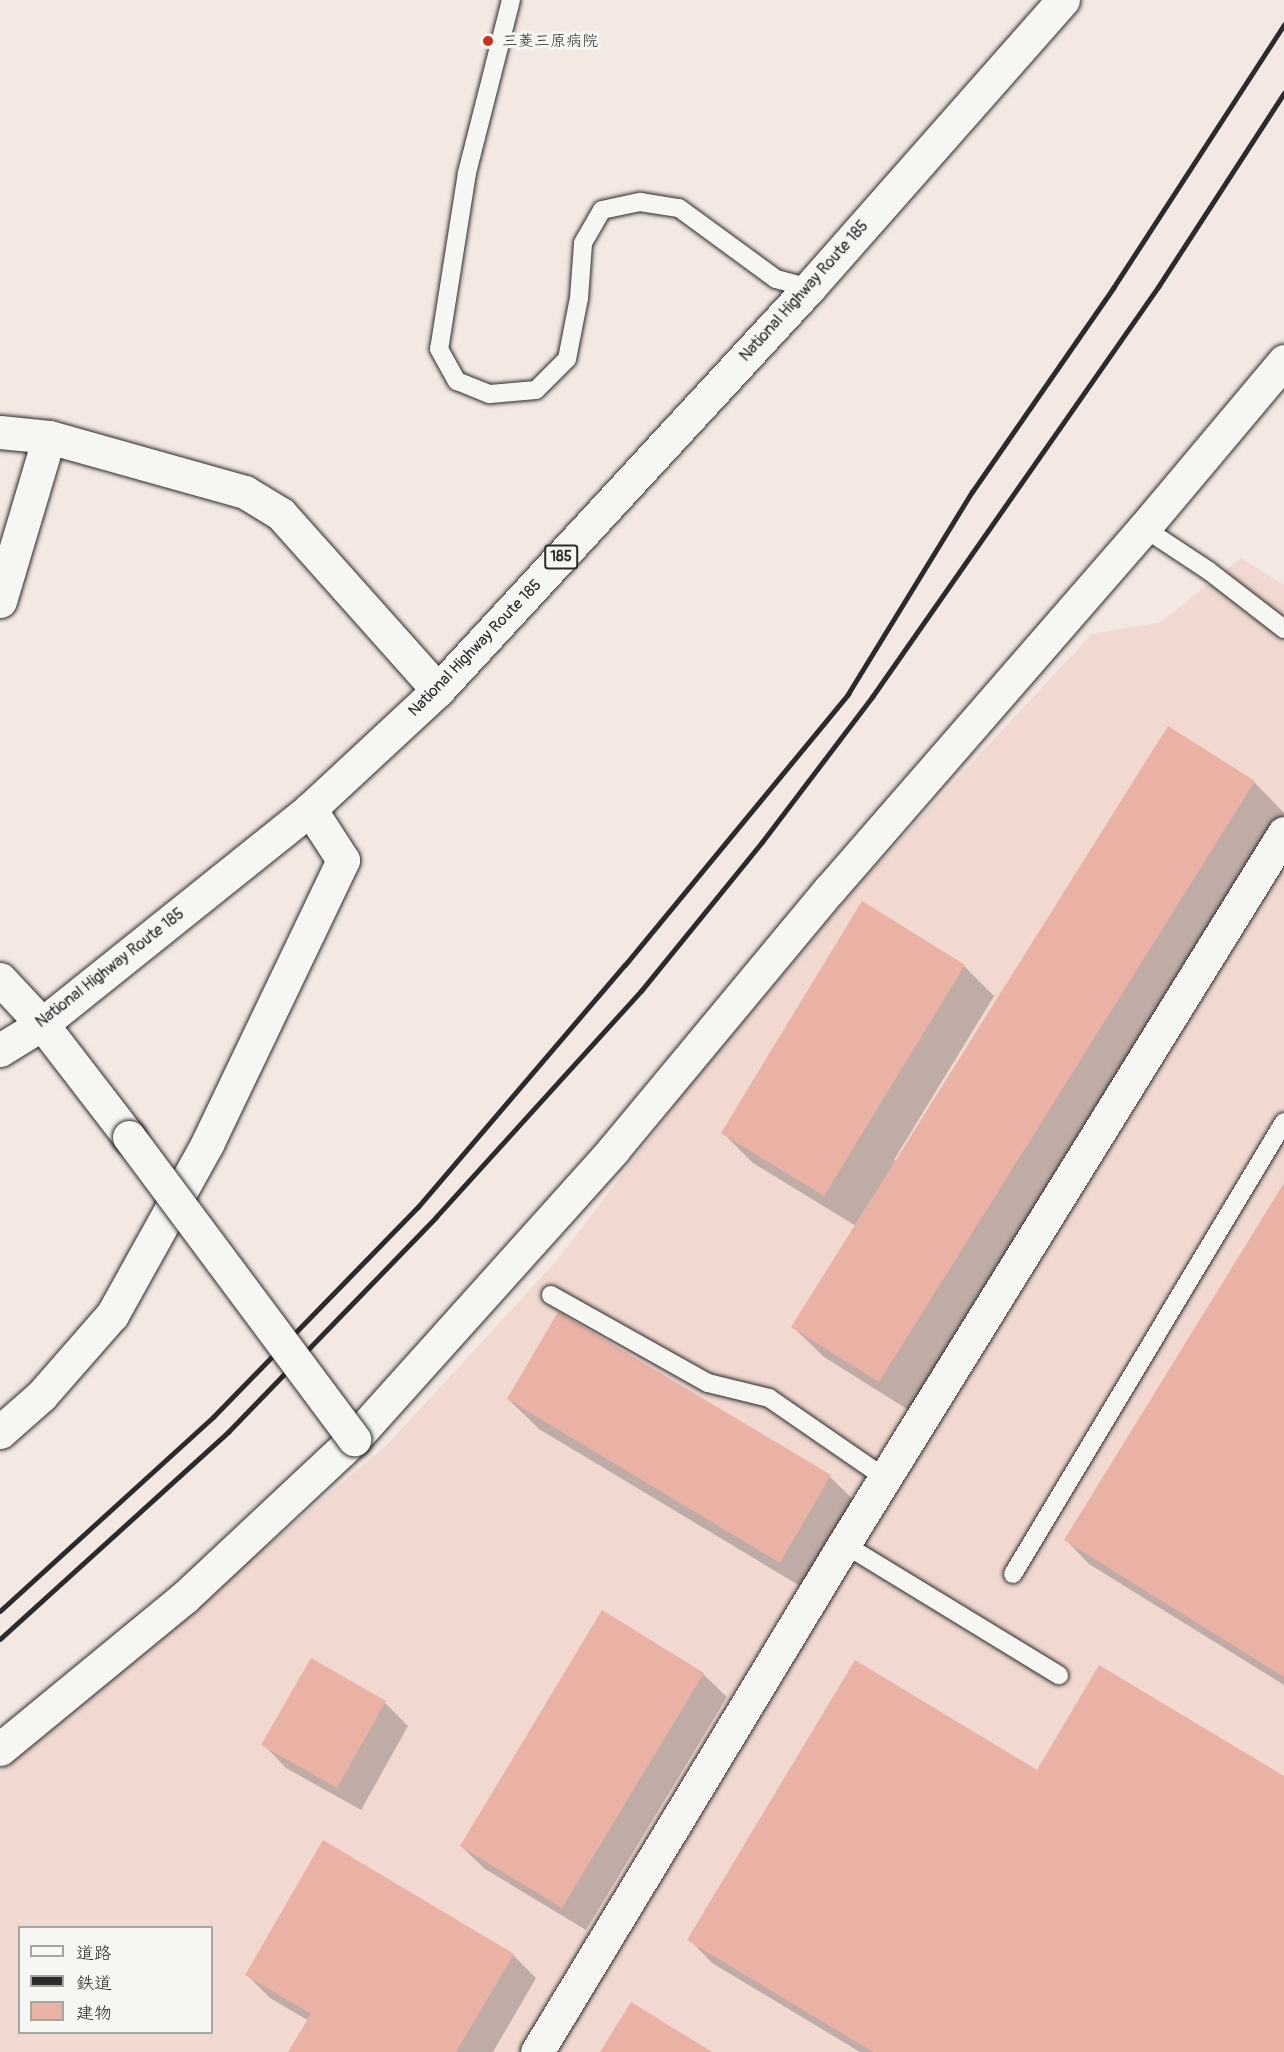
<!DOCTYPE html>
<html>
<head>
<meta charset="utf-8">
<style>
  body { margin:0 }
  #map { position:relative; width:1284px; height:2052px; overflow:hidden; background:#f4e8e3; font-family:Pangolin,"Klee One",sans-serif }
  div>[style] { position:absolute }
  .built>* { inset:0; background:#f1d8d0 }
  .shadow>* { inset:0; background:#0003 }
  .building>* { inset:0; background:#eab1a5 }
  .roads { filter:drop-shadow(0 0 2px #2b2b2b) drop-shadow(0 0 2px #2b2b2b) }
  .service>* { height:18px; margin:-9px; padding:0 9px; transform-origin:9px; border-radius:9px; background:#f6f6f2 }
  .minor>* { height:33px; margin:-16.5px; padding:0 16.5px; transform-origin:16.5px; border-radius:16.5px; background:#f6f6f2 }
  .tertiary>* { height:33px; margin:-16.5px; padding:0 16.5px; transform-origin:16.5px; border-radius:16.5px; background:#f6f6f2 }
  .trunk>* { height:33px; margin:-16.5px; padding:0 16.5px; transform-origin:16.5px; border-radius:16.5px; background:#f6f6f2 }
  .rail>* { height:4.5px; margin:-2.25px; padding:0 2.25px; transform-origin:2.25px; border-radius:2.25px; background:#2b2b2b }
  .bridges { filter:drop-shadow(0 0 2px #2b2b2b) drop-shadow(0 0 2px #2b2b2b) }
  .tertiary-bridge>* { height:33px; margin:-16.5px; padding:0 16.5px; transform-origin:16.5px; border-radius:16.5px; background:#f6f6f2 }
  .dots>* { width:16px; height:16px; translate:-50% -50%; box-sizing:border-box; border:3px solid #f6f6f2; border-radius:50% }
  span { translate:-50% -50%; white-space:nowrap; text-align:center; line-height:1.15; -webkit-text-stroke:6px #f6f6f2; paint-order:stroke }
  .shield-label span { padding:2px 4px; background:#f6f6f2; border:2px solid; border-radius:4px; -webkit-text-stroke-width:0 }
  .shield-label { font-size:15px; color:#2b2b2b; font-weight:700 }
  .poi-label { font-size:16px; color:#2b2b2b }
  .left { translate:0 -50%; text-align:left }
  .street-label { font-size:16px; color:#2b2b2b }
  .legend { position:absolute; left:18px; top:1926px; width:195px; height:108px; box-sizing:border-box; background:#f6f6f2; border:2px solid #a5a5a2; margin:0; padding:8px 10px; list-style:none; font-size:18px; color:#2b2b2b }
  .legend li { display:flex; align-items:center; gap:12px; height:30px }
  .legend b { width:30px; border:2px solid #a5a5a2 }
</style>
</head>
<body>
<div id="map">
  <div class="built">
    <div style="clip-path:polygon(evenodd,1241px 558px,1284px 585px,1284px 2052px,0 2052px,0 1771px,388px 1444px,558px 1259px,692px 1083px,859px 884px,1092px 634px,1161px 622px,1241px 558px,20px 1928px,212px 1928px,212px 2032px,20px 2032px,20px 1928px)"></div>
  </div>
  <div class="shadow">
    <div style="clip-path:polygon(1254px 782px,1284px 813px,910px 1411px,824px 1357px,793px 1327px,856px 1226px,753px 1163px,723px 1133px,964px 966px,994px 996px,894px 1160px,897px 1161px)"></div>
    <div style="clip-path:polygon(1284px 1186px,1284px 1685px,1089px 1564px,1066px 1540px)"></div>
    <div style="clip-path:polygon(559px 1314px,830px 1477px,861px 1507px,810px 1592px,539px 1429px,508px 1399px)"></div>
    <div style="clip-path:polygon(703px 1674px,727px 1697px,586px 1930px,485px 1869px,461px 1846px)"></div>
    <div style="clip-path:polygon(385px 1703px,408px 1726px,361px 1810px,286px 1768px,263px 1744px)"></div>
    <div style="clip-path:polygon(1284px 1778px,1284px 2052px,860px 2052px,712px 1963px,689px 1939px)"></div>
    <div style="clip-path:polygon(513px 1955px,536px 1978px,493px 2052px,290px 2052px,309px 2021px,270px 1998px,246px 1974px)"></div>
  </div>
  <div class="building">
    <div style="clip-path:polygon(1168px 726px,1255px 781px,879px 1382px,791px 1327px)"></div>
    <div style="clip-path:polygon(862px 901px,965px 965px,824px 1196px,721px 1133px)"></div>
    <div style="clip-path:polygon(1284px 1183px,1284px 1677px,1064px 1540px)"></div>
    <div style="clip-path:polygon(558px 1312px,831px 1475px,780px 1563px,507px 1399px)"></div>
    <div style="clip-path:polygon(602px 1610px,704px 1673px,562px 1908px,460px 1846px)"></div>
    <div style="clip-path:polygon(311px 1658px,386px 1701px,337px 1788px,261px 1745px)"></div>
    <div style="clip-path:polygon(855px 1660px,1037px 1770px,1099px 1665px,1284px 1776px,1284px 2052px,873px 2052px,687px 1940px)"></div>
    <div style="clip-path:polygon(323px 1840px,514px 1954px,456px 2052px,288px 2052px,311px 2014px,245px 1975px)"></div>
    <div style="clip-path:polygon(631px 2002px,712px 2052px,600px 2052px)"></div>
  </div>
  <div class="roads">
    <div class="service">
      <div style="left:511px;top:0;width:179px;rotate:104.3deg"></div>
      <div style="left:467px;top:173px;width:178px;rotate:99deg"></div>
      <div style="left:439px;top:349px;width:37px;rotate:61deg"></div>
      <div style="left:457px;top:381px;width:35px;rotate:22deg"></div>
      <div style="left:490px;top:394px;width:46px;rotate:-5deg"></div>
      <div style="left:536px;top:390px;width:44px;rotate:-45deg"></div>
      <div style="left:567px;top:359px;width:62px;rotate:-78.9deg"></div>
      <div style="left:579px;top:298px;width:55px;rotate:-85.8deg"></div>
      <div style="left:583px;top:243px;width:38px;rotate:-60deg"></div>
      <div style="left:602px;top:210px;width:39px;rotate:-12deg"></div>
      <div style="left:640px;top:202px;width:39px;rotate:9deg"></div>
      <div style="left:679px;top:208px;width:120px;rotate:36.2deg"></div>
      <div style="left:776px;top:279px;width:34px;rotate:15deg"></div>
      <div style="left:1144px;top:528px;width:78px;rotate:33.5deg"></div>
      <div style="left:1209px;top:571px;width:95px;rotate:37.7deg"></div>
      <div style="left:551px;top:1295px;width:180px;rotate:29.3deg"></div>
      <div style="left:708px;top:1383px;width:63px;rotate:13.8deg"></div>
      <div style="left:769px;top:1398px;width:141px;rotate:34.6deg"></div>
      <div style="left:844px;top:1544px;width:252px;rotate:31.4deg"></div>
      <div style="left:1013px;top:1574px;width:527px;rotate:-59.05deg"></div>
    </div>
    <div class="minor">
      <div style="left:0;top:432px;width:49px;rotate:5.8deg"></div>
      <div style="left:49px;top:437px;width:204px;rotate:15.7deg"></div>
      <div style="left:245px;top:492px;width:42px;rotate:31.4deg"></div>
      <div style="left:281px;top:514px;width:236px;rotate:48.3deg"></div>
      <div style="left:0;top:601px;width:171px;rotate:-73.4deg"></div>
      <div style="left:0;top:1432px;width:55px;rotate:-41.3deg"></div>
      <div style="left:41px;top:1396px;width:108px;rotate:-48.8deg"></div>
      <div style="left:112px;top:1315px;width:196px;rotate:-60.9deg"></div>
      <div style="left:207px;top:1144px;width:315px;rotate:-64.4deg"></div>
      <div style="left:343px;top:860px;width:61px;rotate:-122.9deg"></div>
    </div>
    <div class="tertiary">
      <div style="left:0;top:979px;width:62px;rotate:47deg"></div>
      <div style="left:42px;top:1024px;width:143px;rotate:52.4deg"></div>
      <div style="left:0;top:1749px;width:239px;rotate:-39.4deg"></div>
      <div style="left:185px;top:1597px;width:231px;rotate:-43.1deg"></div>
      <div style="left:354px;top:1439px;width:388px;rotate:-48.1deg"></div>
      <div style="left:613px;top:1150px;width:339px;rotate:-50.3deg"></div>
      <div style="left:830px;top:889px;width:478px;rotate:-49deg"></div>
      <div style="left:1144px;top:528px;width:218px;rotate:-50deg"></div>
      <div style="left:537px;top:2052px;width:594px;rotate:-58.85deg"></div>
      <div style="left:844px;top:1544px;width:836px;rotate:-58.25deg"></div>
    </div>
    <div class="trunk">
      <div style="left:0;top:1050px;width:49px;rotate:-31.8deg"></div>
      <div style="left:42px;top:1024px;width:344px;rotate:-38.7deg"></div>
      <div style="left:310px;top:809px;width:175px;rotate:-42.9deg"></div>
      <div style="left:438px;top:690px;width:547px;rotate:-47.3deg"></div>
      <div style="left:809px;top:288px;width:384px;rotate:-48.6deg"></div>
    </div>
  </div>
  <div class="rail">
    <div style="left:0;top:1611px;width:288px;rotate:-42.3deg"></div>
    <div style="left:213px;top:1417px;width:293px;rotate:-45.7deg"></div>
    <div style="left:418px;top:1207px;width:318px;rotate:-49.5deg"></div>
    <div style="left:625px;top:965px;width:351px;rotate:-50.5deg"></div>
    <div style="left:848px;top:694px;width:237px;rotate:-58.5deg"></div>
    <div style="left:972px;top:492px;width:248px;rotate:-55.3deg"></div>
    <div style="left:1113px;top:288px;width:314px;rotate:-57deg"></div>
    <div style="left:0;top:1639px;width:308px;rotate:-42.2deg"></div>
    <div style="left:228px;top:1432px;width:299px;rotate:-45.9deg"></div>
    <div style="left:436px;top:1217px;width:305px;rotate:-47.8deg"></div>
    <div style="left:641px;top:991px;width:192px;rotate:-50.9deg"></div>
    <div style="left:762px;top:842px;width:182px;rotate:-52.8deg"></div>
    <div style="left:872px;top:697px;width:500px;rotate:-55.1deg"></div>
    <div style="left:1158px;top:287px;width:231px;rotate:-57deg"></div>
  </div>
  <div class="bridges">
    <div class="tertiary-bridge">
      <div style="left:129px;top:1137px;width:377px;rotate:53.3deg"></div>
    </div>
  </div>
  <div class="dots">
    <div style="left:488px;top:41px;background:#c8321e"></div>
  </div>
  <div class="shield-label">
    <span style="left:561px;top:557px">185</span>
  </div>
  <div class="poi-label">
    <span class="left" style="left:502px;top:41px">三菱三原病院</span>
  </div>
  <div class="street-label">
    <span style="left:804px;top:291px;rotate:-48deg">National Highway Route 185</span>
    <span style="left:475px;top:648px;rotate:-46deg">National Highway Route 185</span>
    <span style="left:110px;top:968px;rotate:-38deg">National Highway Route 185</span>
  </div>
  <ul class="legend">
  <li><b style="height:8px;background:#f6f6f2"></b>道路</li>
  <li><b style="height:8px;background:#2b2b2b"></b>鉄道</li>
  <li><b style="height:16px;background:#eab1a5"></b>建物</li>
  </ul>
</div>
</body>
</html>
